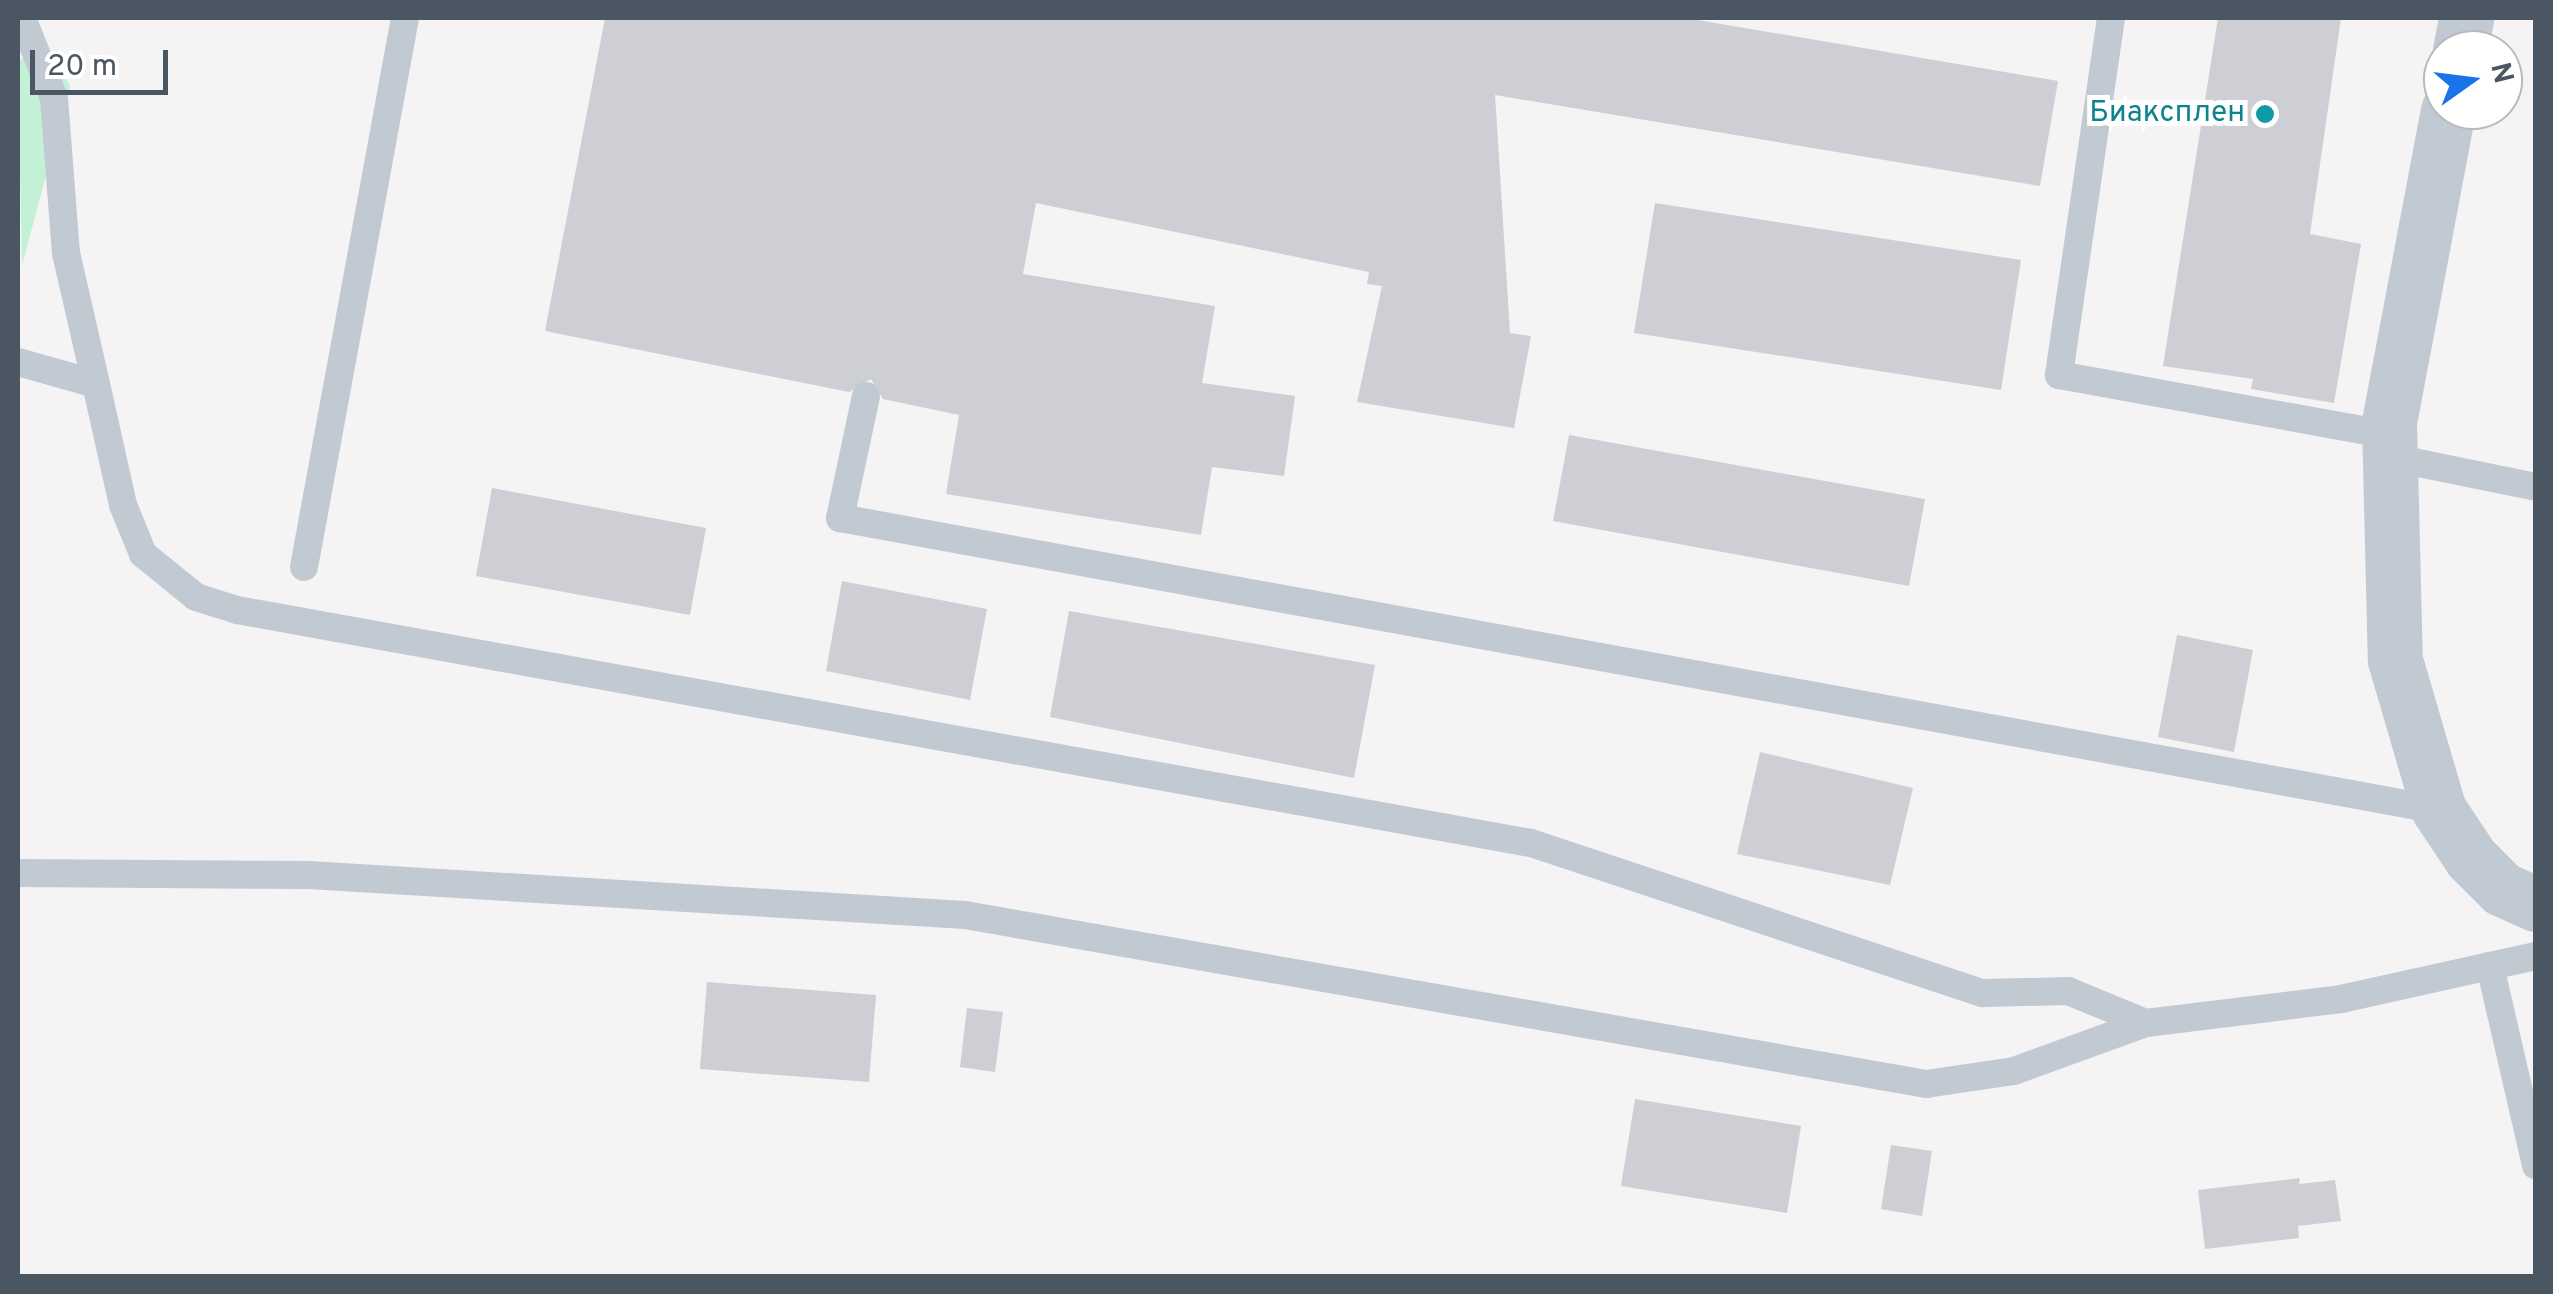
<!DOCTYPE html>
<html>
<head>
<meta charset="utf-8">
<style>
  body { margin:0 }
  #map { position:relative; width:2553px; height:1294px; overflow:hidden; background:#f5f3f3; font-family:Overpass,sans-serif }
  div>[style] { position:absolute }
  .green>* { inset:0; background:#c3f1d5 }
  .building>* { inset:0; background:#cdcfd5 }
  .lane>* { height:28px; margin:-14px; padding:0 14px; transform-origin:14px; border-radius:14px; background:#c1cad2 }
  .street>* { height:55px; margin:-27.5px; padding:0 27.5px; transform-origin:27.5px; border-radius:27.5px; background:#c1cad2 }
  .dots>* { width:28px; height:28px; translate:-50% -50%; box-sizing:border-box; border:5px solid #fff; border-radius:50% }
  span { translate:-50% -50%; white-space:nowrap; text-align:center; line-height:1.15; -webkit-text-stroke:10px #fff; paint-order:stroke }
  .culture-label { font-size:30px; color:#0d838f }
  .right { translate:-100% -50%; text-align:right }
  .frame { position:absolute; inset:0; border:20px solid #4a5661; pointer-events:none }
  .north { position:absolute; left:2423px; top:30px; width:100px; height:100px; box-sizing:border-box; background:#fff; border:2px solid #b7bbc0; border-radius:50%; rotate:76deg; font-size:28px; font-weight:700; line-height:40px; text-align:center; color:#4a5661 }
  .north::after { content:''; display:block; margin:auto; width:35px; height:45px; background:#1a73e8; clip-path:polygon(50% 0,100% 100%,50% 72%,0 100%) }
  .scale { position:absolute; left:30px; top:50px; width:138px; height:45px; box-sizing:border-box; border:5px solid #4a5661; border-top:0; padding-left:12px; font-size:30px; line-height:35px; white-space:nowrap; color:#4a5661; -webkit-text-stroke:8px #fff; paint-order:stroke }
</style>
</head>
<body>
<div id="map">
  <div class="green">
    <div style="clip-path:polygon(54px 51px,70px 87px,22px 265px,18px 60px)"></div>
  </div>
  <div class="building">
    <div style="clip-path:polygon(605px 18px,1686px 18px,2058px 81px,2040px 186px,1495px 95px,1510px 333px,1531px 336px,1514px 428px,1357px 402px,1382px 286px,1367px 284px,1369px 272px,1036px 203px,1023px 274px,1215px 306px,1202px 383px,1295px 396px,1284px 476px,1212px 467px,1201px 535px,946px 494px,959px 415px,883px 399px,871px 379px,849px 392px,545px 331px)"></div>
    <div style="clip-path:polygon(2218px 18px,2341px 18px,2310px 234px,2361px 244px,2334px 403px,2251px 389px,2253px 379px,2163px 366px)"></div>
    <div style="clip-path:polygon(1655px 203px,2021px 260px,2001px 390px,1634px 333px)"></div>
    <div style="clip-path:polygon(1569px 435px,1925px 499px,1909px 586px,1553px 521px)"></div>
    <div style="clip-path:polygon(492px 488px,706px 528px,690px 615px,476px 576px)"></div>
    <div style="clip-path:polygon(842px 581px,987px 609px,970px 700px,826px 671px)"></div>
    <div style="clip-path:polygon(1069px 611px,1375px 665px,1354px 778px,1050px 717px)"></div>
    <div style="clip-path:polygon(2177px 635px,2253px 650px,2234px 752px,2158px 737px)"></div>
    <div style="clip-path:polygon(1760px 752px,1913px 788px,1890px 885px,1737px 854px)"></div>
    <div style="clip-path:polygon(707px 982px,876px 995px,869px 1082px,700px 1069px)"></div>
    <div style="clip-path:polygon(967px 1008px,1003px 1012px,995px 1072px,960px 1067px)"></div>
    <div style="clip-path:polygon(1635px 1099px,1801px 1126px,1787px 1213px,1621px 1186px)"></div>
    <div style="clip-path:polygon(1891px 1145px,1932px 1151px,1922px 1216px,1881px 1209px)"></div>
    <div style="clip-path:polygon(2300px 1178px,2299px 1184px,2335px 1180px,2341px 1221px,2298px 1226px,2299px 1238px,2205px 1249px,2198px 1190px)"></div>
  </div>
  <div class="lane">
    <div style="left:22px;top:18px;width:86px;rotate:68.2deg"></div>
    <div style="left:54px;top:98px;width:155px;rotate:85.6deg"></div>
    <div style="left:66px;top:253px;width:134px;rotate:77.1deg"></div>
    <div style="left:2111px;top:18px;width:361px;rotate:98.3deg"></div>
    <div style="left:2059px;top:375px;width:335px;rotate:10.3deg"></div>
    <div style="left:18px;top:362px;width:81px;rotate:15.8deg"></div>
    <div style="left:96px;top:384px;width:124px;rotate:77.4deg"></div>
    <div style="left:123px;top:505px;width:53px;rotate:67.8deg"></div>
    <div style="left:143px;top:554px;width:68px;rotate:39.1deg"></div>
    <div style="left:196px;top:597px;width:43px;rotate:17.6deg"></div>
    <div style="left:237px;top:610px;width:1315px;rotate:10.21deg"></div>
    <div style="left:1531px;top:843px;width:476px;rotate:18.4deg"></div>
    <div style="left:1983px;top:993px;width:85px;rotate:-1.3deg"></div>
    <div style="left:2068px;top:991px;width:84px;rotate:22.3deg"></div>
    <div style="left:866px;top:396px;width:125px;rotate:102deg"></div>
    <div style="left:840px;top:518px;width:1625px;rotate:10.35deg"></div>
    <div style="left:2389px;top:457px;width:146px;rotate:11.5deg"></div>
    <div style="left:304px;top:567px;width:558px;rotate:-79.58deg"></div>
    <div style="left:18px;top:873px;width:291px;rotate:0.4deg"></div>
    <div style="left:309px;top:875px;width:657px;rotate:3.49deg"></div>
    <div style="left:965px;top:915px;width:976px;rotate:9.97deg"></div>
    <div style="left:1926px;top:1084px;width:89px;rotate:-8.4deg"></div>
    <div style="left:2014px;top:1071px;width:140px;rotate:-20deg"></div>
    <div style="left:2146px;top:1023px;width:196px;rotate:-7deg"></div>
    <div style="left:2341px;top:999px;width:153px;rotate:-12.5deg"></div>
    <div style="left:2536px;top:956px;width:47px;rotate:167.7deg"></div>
    <div style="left:2490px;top:966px;width:205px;rotate:77deg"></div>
  </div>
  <div class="street">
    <div style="left:2460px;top:50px;width:33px;rotate:-79deg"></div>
    <div style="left:2448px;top:110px;width:318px;rotate:100.7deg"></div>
    <div style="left:2389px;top:422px;width:238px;rotate:88.6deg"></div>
    <div style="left:2395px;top:660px;width:156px;rotate:73.7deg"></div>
    <div style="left:2439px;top:810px;width:58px;rotate:56.3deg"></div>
    <div style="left:2471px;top:858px;width:44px;rotate:45deg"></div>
    <div style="left:2502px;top:889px;width:37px;rotate:24deg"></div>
  </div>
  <div class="dots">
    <div style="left:2265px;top:114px;background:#0f9aa8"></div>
  </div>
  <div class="culture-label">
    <span class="right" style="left:2245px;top:114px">Биаксплен</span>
  </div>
  <div class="frame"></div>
  <div class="north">N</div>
  <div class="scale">20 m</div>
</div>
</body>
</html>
